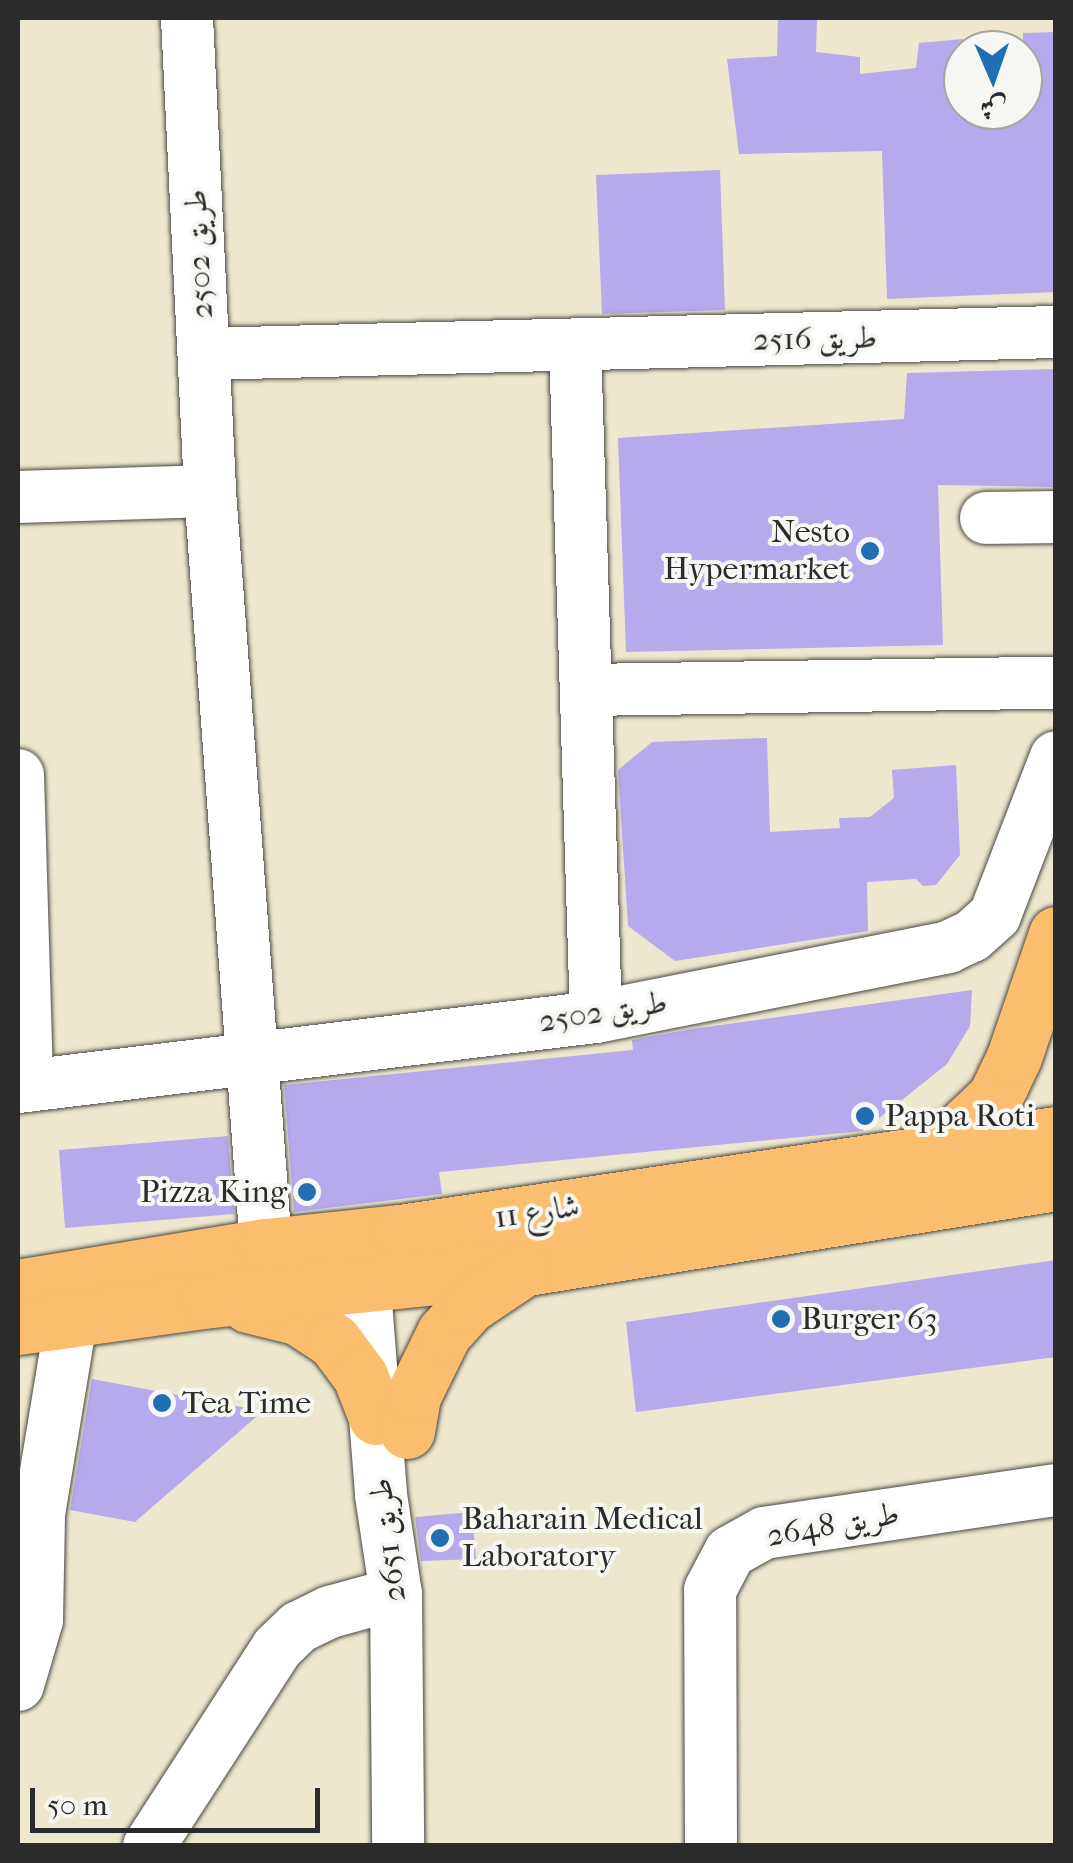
<!DOCTYPE html>
<html>
<head>
<meta charset="utf-8">
<style>
  body { margin:0 }
  #map { position:relative; width:1073px; height:1863px; overflow:hidden; background:#ede7ce; font-family:"IM FELL French Canon",Amiri,serif }
  div>[style] { position:absolute }
  .building>* { inset:0; background:#b6a9ec }
  .roads { filter:drop-shadow(0 0 2px #484743) drop-shadow(0 0 2px #484743) }
  .minor>* { height:52px; margin:-26px; padding:0 26px; transform-origin:26px; border-radius:26px; background:#fff }
  .major>* { height:55px; margin:-27.5px; padding:0 27.5px; transform-origin:27.5px; border-radius:27.5px; background:#fbbd6e }
  .dots>* { width:28px; height:28px; translate:-50% -50%; box-sizing:border-box; border:5px solid #f6f6f2; border-radius:50% }
  span { translate:-50% -50%; white-space:nowrap; text-align:center; line-height:1.15; -webkit-text-stroke:8px #f6f6f2; paint-order:stroke }
  .street-label { font-size:32px; color:#2b2b2b }
  .poi-label { font-size:32px; color:#2b2b2b }
  .right { translate:-100% -50%; text-align:right }
  .left { translate:0 -50%; text-align:left }
  .frame { position:absolute; inset:0; border:20px solid #2b2b2b; pointer-events:none }
  .north { position:absolute; left:943px; top:30px; width:100px; height:100px; box-sizing:border-box; background:#f6f6f2; border:2px solid #a5a5a2; border-radius:50%; rotate:178deg; font-size:28px; font-weight:700; line-height:40px; text-align:center; color:#2b2b2b }
  .north::after { content:''; display:block; margin:auto; width:35px; height:45px; background:#1f6fb2; clip-path:polygon(50% 0,100% 100%,50% 72%,0 100%) }
  .scale { position:absolute; left:30px; top:1788px; width:290px; height:45px; box-sizing:border-box; border:5px solid #2b2b2b; border-top:0; padding-left:12px; font-size:30px; line-height:35px; white-space:nowrap; color:#2b2b2b; -webkit-text-stroke:8px #f6f6f2; paint-order:stroke }
</style>
</head>
<body>
<div id="map">
  <div class="building">
    <div style="clip-path:polygon(778px 18px,817px 18px,816px 52px,860px 57px,860px 74px,916px 68px,919px 43px,963px 39px,963px 110px,1023px 110px,1023px 33px,1056px 32px,1056px 292px,887px 299px,882px 151px,739px 154px,727px 59px,777px 56px)"></div>
    <div style="clip-path:polygon(720px 170px,725px 310px,602px 314px,596px 175px)"></div>
    <div style="clip-path:polygon(1056px 369px,1056px 487px,938px 485px,943px 645px,626px 652px,618px 438px,904px 419px,907px 373px)"></div>
    <div style="clip-path:polygon(767px 738px,770px 832px,840px 828px,839px 818px,870px 817px,894px 798px,892px 770px,956px 765px,960px 855px,936px 885px,923px 886px,916px 879px,867px 882px,868px 931px,675px 961px,628px 926px,618px 770px,652px 742px)"></div>
    <div style="clip-path:polygon(972px 990px,970px 1026px,947px 1064px,863px 1131px,439px 1172px,442px 1194px,294px 1212px,284px 1085px,633px 1050px,632px 1040px,692px 1029px)"></div>
    <div style="clip-path:polygon(228px 1136px,234px 1214px,65px 1228px,59px 1150px)"></div>
    <div style="clip-path:polygon(1056px 1260px,1056px 1357px,636px 1412px,626px 1322px)"></div>
    <div style="clip-path:polygon(92px 1379px,263px 1411px,135px 1522px,70px 1510px)"></div>
    <div style="clip-path:polygon(472px 1512px,476px 1559px,421px 1561px,415px 1517px)"></div>
  </div>
  <div class="roads">
    <div class="minor">
      <div style="left:187px;top:18px;width:474px;rotate:87.2deg"></div>
      <div style="left:210px;top:491px;width:757px;rotate:85.76deg"></div>
      <div style="left:575px;top:345px;width:672px;rotate:88.21deg"></div>
      <div style="left:204px;top:354px;width:852px;rotate:-1.48deg"></div>
      <div style="left:18px;top:497px;width:192px;rotate:-1.8deg"></div>
      <div style="left:986px;top:518px;width:70px;rotate:-0.8deg"></div>
      <div style="left:586px;top:690px;width:470px;rotate:-0.9deg"></div>
      <div style="left:18px;top:775px;width:311px;rotate:88.3deg"></div>
      <div style="left:18px;top:1087px;width:582px;rotate:-6.91deg"></div>
      <div style="left:596px;top:1017px;width:359px;rotate:-11.2deg"></div>
      <div style="left:948px;top:947px;width:26px;rotate:-25deg"></div>
      <div style="left:972px;top:936px;width:31px;rotate:-42deg"></div>
      <div style="left:995px;top:915px;width:169px;rotate:-68.9deg"></div>
      <div style="left:361px;top:1239px;width:257px;rotate:85.5deg"></div>
      <div style="left:381px;top:1495px;width:100px;rotate:81.4deg"></div>
      <div style="left:396px;top:1594px;width:252px;rotate:89.5deg"></div>
      <div style="left:18px;top:1685px;width:68px;rotate:-73.7deg"></div>
      <div style="left:37px;top:1620px;width:106px;rotate:-88.9deg"></div>
      <div style="left:39px;top:1514px;width:197px;rotate:-80.6deg"></div>
      <div style="left:149px;top:1846px;width:236px;rotate:-57.1deg"></div>
      <div style="left:277px;top:1648px;width:30px;rotate:-44deg"></div>
      <div style="left:299px;top:1627px;width:34px;rotate:-26deg"></div>
      <div style="left:330px;top:1612px;width:68px;rotate:-15.3deg"></div>
      <div style="left:711px;top:1846px;width:256px;rotate:-90.2deg"></div>
      <div style="left:710px;top:1590px;width:43px;rotate:-62.2deg"></div>
      <div style="left:730px;top:1552px;width:39px;rotate:-29deg"></div>
      <div style="left:764px;top:1533px;width:295px;rotate:-8.4deg"></div>
    </div>
    <div class="major">
      <div style="left:926px;top:1150px;width:37px;rotate:-29deg"></div>
      <div style="left:958px;top:1132px;width:51px;rotate:-43.4deg"></div>
      <div style="left:995px;top:1097px;width:44px;rotate:-64.6deg"></div>
      <div style="left:1014px;top:1057px;width:130px;rotate:-71.1deg"></div>
      <div style="left:18px;top:1287px;width:251px;rotate:-9.4deg"></div>
      <div style="left:266px;top:1246px;width:135px;rotate:-6deg"></div>
      <div style="left:400px;top:1232px;width:663px;rotate:-8.5deg"></div>
      <div style="left:248px;top:1305px;width:50px;rotate:13.8deg"></div>
      <div style="left:297px;top:1317px;width:44px;rotate:33deg"></div>
      <div style="left:334px;top:1341px;width:44px;rotate:53.4deg"></div>
      <div style="left:360px;top:1376px;width:44px;rotate:68.7deg"></div>
      <div style="left:18px;top:1327px;width:194px;rotate:-8deg"></div>
      <div style="left:210px;top:1300px;width:319px;rotate:-5.8deg"></div>
      <div style="left:527px;top:1268px;width:536px;rotate:-9.13deg"></div>
      <div style="left:407px;top:1431px;width:36px;rotate:-80deg"></div>
      <div style="left:413px;top:1396px;width:70px;rotate:-63.8deg"></div>
      <div style="left:444px;top:1333px;width:36px;rotate:-48deg"></div>
      <div style="left:468px;top:1306px;width:65px;rotate:-33.7deg"></div>
    </div>
  </div>
  <div class="dots">
    <div style="left:870px;top:551px;background:#1f6fb2"></div>
    <div style="left:865px;top:1116px;background:#1f6fb2"></div>
    <div style="left:307px;top:1192px;background:#1f6fb2"></div>
    <div style="left:781px;top:1319px;background:#1f6fb2"></div>
    <div style="left:162px;top:1403px;background:#1f6fb2"></div>
    <div style="left:440px;top:1538px;background:#1f6fb2"></div>
  </div>
  <div class="street-label">
    <span style="left:199px;top:254px;rotate:-93deg">طريق 2502</span>
    <span style="left:815px;top:339px;rotate:-1deg">طريق 2516</span>
    <span style="left:603px;top:1012px;rotate:-9deg">طريق 2502</span>
    <span style="left:537px;top:1212px;rotate:-8deg">شارع 11</span>
    <span style="left:833px;top:1525px;rotate:-10deg">طريق 2648</span>
    <span style="left:388px;top:1540px;rotate:-97deg">طريق 2651</span>
  </div>
  <div class="poi-label">
    <span class="right" style="left:850px;top:551px">Nesto<br>Hypermarket</span>
    <span class="left" style="left:885px;top:1116px">Pappa Roti</span>
    <span class="right" style="left:287px;top:1192px">Pizza King</span>
    <span class="left" style="left:801px;top:1319px">Burger 63</span>
    <span class="left" style="left:182px;top:1403px">Tea Time</span>
    <span class="left" style="left:462px;top:1538px">Baharain Medical<br>Laboratory</span>
  </div>
  <div class="frame"></div>
  <div class="north">ش</div>
  <div class="scale">50 m</div>
</div>
</body>
</html>
